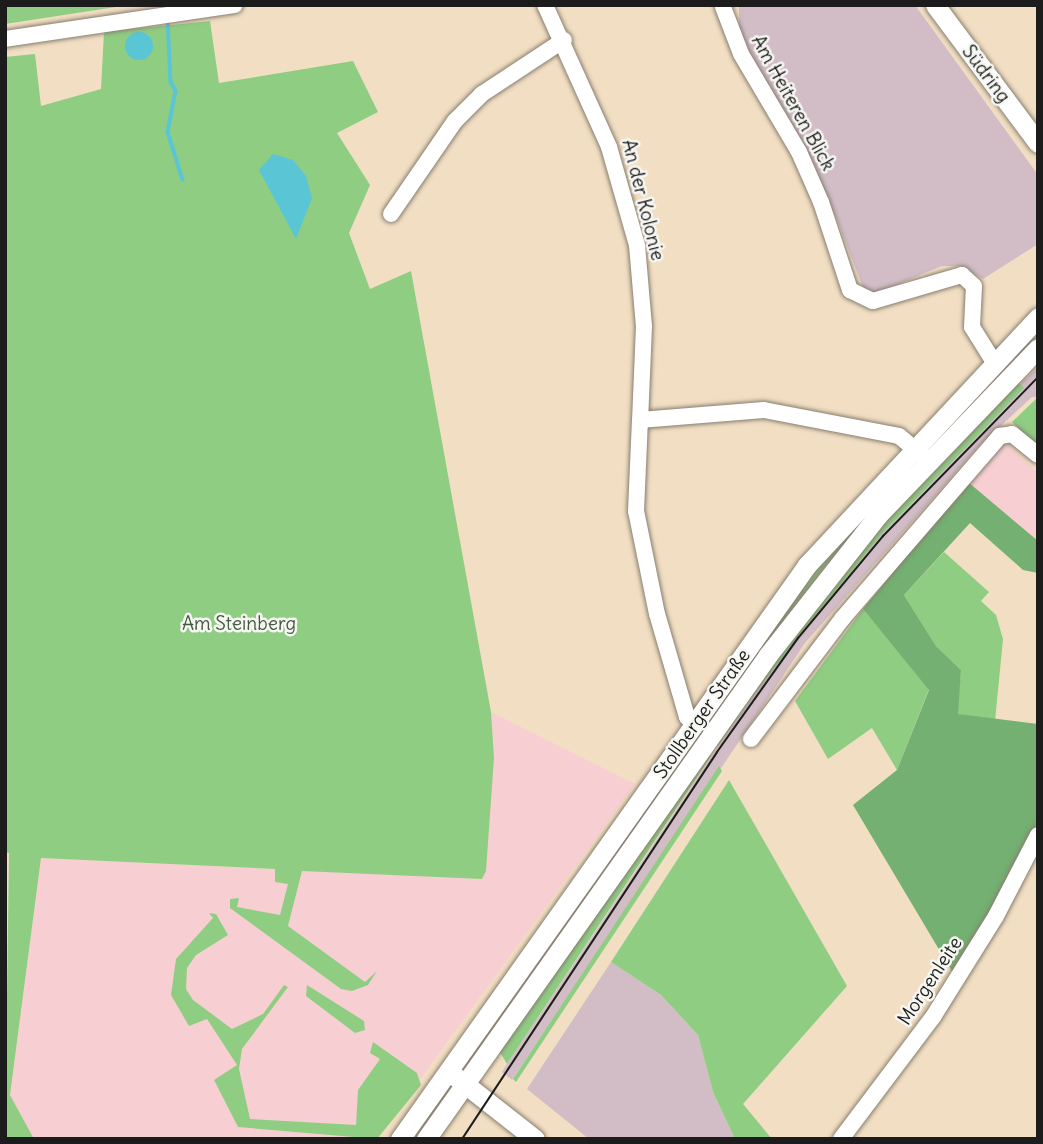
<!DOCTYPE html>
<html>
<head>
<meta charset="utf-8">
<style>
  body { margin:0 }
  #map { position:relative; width:1043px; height:1144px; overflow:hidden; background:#f2dfc3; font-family:Delius,sans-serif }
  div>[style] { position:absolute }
  .built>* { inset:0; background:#f7cfd3 }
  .industrial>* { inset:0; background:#d2bdc7 }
  .green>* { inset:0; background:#8fcd83 }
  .forest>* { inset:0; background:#73b071 }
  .water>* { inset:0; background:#5ac5d4 }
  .round { border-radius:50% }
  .stream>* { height:3.5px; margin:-1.75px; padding:0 1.75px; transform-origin:1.75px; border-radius:1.75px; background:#5ac5d4 }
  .roads { filter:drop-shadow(0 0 2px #877e70) drop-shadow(0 0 2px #877e70) }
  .minor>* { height:16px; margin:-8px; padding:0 8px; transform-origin:8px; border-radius:8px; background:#fff }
  .major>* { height:19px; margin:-9.5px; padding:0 9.5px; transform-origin:9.5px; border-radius:9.5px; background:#fff }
  .tram>* { height:2px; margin:-1px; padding:0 1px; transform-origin:1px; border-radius:1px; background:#1c1c1c }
  span { translate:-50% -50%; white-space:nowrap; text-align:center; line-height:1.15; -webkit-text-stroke:5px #f6f6f2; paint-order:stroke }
  .street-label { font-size:19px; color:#1c1c1c }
  .park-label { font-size:19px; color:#445a40 }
  .frame { position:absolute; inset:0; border:7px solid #1c1c1c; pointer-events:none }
</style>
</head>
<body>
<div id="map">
  <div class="built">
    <div style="clip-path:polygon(1003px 441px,1038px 473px,1037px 543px,968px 482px)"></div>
    <div style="clip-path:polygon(491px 712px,635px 784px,377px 1139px,34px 1139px,10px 1095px,41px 858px,482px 879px,494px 758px)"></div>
  </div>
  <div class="industrial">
    <div style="clip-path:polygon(739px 5px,915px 5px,1038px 175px,1038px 244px,983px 279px,962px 266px,942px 266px,874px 294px,864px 290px,836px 217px,739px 36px)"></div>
    <div style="clip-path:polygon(1038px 367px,1038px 397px,1032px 397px,977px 448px,805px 643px,512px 1080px,502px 1072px,507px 1064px,754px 694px,882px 534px,1023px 388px,1020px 384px)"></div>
    <div style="clip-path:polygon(611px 962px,661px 995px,698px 1035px,713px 1092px,735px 1139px,589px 1139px,527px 1089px)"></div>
  </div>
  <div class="green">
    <div style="clip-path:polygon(5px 5px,129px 5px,5px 24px)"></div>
    <div style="clip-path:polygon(210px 21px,219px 83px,353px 61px,378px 112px,337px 133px,370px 185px,349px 233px,370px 289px,411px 271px,491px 712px,494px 758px,486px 871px,482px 879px,302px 871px,288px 926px,365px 982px,377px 971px,368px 985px,352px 991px,341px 989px,230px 908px,230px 899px,239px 898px,237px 907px,280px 915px,288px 884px,275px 882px,275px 869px,41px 858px,10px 1095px,34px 1139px,5px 1139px,9px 853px,5px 852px,5px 57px,35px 54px,41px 106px,101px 89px,104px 32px)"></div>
    <div style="clip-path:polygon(1015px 379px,1024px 388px,882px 534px,754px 694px,718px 746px,714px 742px,738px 705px,893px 508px)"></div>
    <div style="clip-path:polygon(1038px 397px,1038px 441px,1035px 444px,1012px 422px)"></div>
    <div style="clip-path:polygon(912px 456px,699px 738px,694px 735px,796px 589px)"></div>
    <div style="clip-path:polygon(944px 552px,989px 592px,981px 601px,996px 615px,1003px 639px,995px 721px,957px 714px,961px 670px,936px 646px,904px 595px)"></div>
    <div style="clip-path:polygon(863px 609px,929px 689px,897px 770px,872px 728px,828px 759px,795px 701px)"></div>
    <div style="clip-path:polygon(705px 752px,711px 756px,507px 1064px,498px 1049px)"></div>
    <div style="clip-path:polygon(719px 766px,722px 771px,516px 1082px,513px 1079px)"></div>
    <div style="clip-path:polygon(729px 780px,847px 986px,743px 1104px,772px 1139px,735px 1139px,713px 1092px,698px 1035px,661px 995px,611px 962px)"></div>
    <div style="clip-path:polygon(209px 913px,216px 914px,228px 935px,196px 955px,187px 968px,186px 989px,193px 1000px,232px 1029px,263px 1014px,284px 985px,288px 987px,242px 1049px,239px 1069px,250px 1119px,356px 1125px,358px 1090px,380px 1059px,370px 1053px,373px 1042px,417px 1073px,421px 1085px,377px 1139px,238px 1127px,214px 1080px,237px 1065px,207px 1019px,189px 1026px,171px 995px,176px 959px,213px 918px)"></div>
    <div style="clip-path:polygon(307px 985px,364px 1021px,365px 1030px,355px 1033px,306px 996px)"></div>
  </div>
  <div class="forest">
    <div style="clip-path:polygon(968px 482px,1038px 541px,1038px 573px,1023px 570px,970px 523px,904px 595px,936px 646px,961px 670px,958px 714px,1038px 724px,1038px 829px,956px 978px,853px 805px,897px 770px,929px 690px,863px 609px)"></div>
  </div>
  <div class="water">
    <div class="round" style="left:125px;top:32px;width:28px;height:28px"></div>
    <div style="clip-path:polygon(273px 154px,293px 160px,306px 176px,312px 198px,296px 239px,259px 170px)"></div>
  </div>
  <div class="stream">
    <div style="left:168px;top:19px;width:63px;rotate:87.3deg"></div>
    <div style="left:171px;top:82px;width:10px;rotate:61deg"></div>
    <div style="left:176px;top:91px;width:42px;rotate:101deg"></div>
    <div style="left:168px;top:132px;width:50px;rotate:72.6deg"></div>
  </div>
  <div class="roads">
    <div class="minor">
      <div style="left:545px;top:5px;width:156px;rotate:65.7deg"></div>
      <div style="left:609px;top:147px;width:102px;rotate:74.1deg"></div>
      <div style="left:637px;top:245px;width:81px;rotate:85.1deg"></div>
      <div style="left:644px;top:326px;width:94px;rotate:92.4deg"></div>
      <div style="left:723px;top:7px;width:50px;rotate:69deg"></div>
      <div style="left:741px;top:54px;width:114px;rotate:59.4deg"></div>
      <div style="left:799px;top:152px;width:55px;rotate:66.3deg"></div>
      <div style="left:821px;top:202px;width:93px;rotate:71.8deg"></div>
      <div style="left:850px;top:290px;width:25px;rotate:26deg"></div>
      <div style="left:873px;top:301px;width:93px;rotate:-16.3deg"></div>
      <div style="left:962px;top:275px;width:16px;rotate:43deg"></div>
      <div style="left:974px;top:286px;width:41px;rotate:92.8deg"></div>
      <div style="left:972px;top:327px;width:40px;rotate:58deg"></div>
      <div style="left:5px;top:39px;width:232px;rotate:-8.4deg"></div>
      <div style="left:391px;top:214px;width:113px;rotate:-55.5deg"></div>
      <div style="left:455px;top:121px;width:38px;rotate:-45deg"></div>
      <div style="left:482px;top:94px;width:98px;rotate:-33.4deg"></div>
      <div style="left:694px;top:725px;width:11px;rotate:-131deg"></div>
      <div style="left:687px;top:717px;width:107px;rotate:-106.2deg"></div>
      <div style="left:657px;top:614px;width:105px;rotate:-101.5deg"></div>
      <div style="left:636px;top:511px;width:91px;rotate:-87.5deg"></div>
      <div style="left:640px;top:420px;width:124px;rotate:-4.6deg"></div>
      <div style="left:764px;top:410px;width:137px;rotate:10.9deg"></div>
      <div style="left:899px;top:436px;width:33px;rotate:40deg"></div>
      <div style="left:751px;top:739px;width:151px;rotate:-52.8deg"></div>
      <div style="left:842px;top:619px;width:242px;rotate:-49.2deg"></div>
      <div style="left:1000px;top:436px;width:12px;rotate:-9deg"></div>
      <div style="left:1012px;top:434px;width:33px;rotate:39deg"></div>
      <div style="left:841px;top:1139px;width:153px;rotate:-53deg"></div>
      <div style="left:933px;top:1017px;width:119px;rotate:-58deg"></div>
      <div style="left:996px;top:916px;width:91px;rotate:-62.6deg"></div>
    </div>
    <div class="major">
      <div style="left:935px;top:5px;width:172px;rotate:53.3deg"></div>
      <div style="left:456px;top:1077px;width:100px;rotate:38.1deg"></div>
      <div style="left:400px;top:1139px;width:704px;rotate:-54.66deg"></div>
      <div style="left:807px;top:565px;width:339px;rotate:-47deg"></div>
      <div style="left:426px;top:1139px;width:593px;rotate:-54.75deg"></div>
      <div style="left:768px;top:655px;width:178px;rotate:-51.8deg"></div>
      <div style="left:878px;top:515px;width:231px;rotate:-46.2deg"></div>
    </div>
  </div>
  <div class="tram">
    <div style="left:462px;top:1139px;width:463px;rotate:-56.6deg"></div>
    <div style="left:717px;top:752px;width:140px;rotate:-54.6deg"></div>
    <div style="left:798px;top:638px;width:133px;rotate:-50.2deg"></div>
    <div style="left:883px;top:536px;width:222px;rotate:-45.7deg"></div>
  </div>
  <div class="street-label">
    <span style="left:986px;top:74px;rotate:53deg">Südring</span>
    <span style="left:793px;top:103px;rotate:61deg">Am Heiteren Blick</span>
    <span style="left:643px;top:200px;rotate:76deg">An der Kolonie</span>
    <span style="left:702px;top:714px;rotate:-55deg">Stollberger Straße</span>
    <span style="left:930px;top:981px;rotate:-57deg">Morgenleite</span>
  </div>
  <div class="park-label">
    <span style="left:239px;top:624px">Am Steinberg</span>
  </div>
  <div class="frame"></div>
</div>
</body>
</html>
